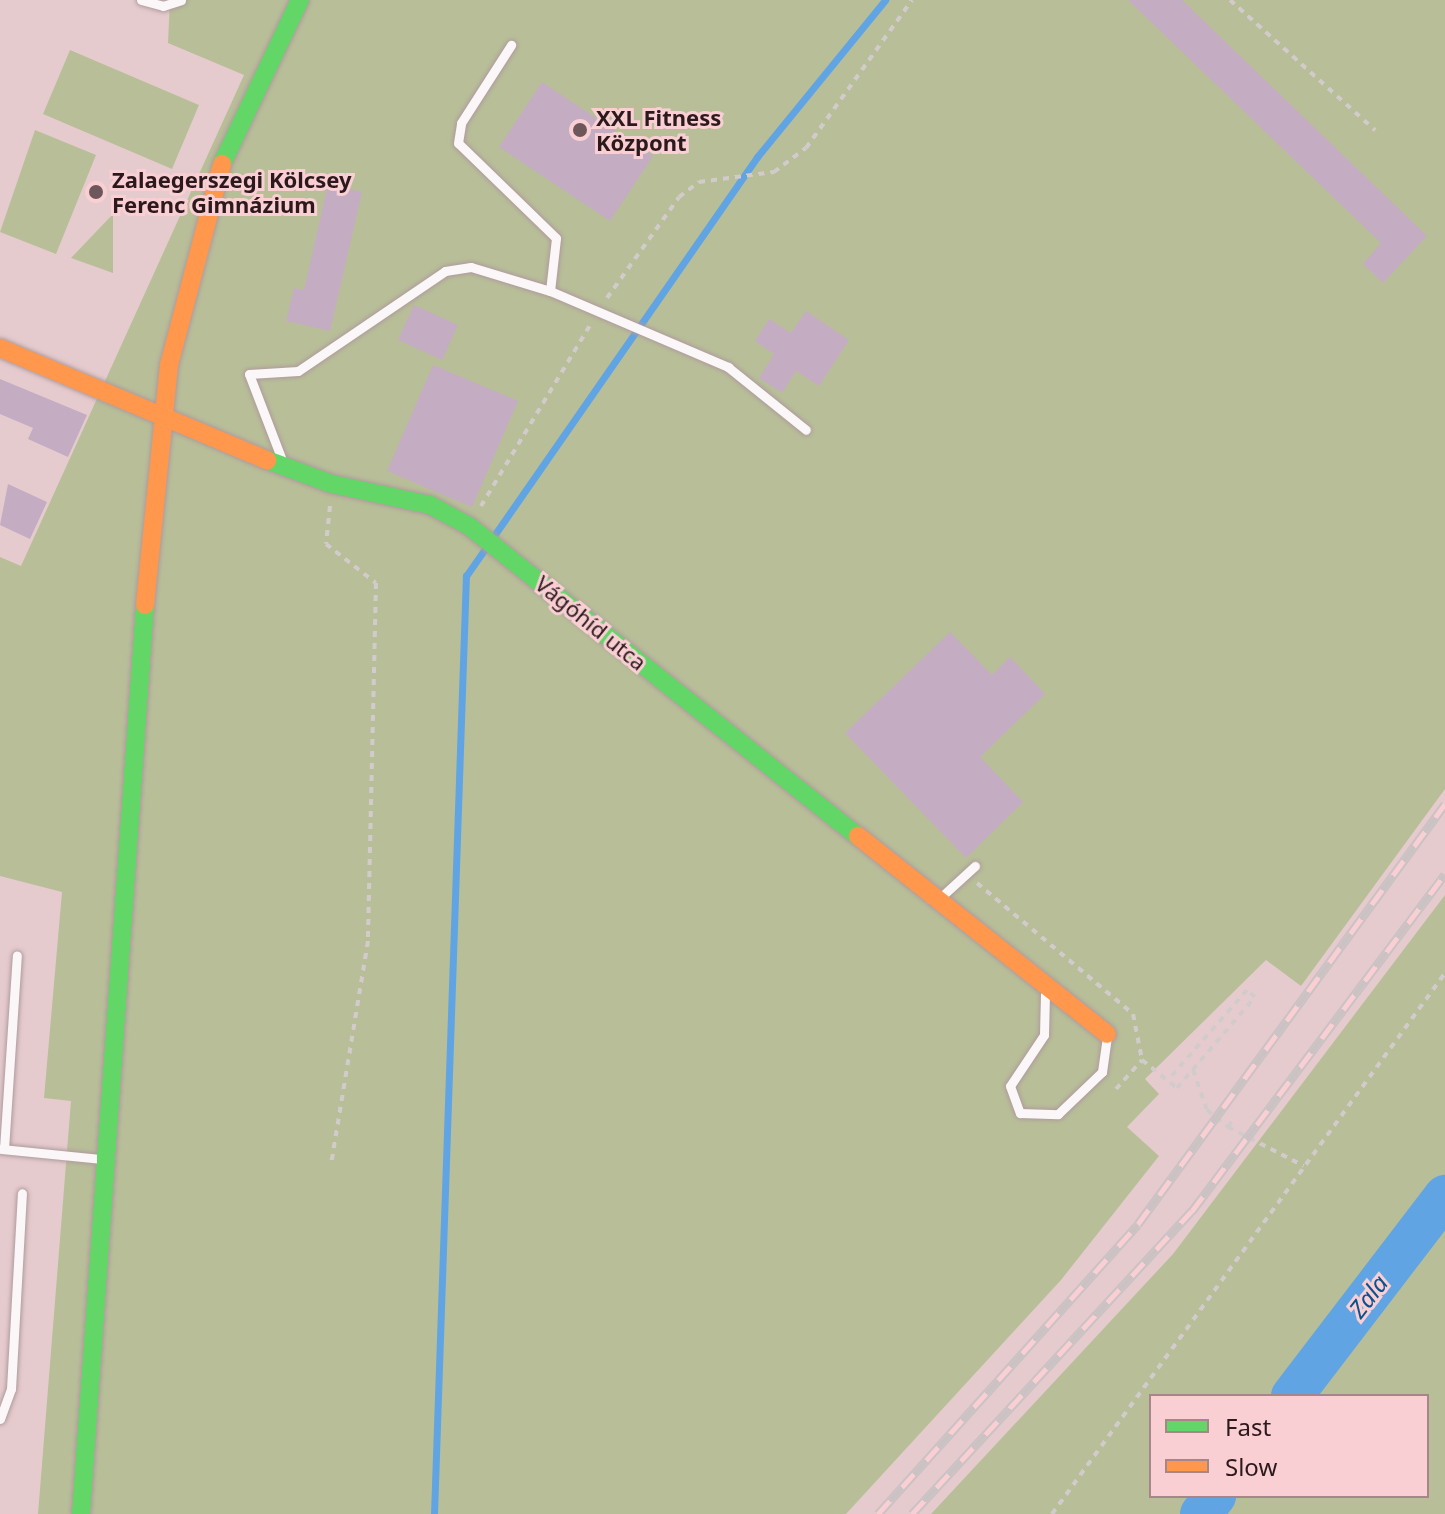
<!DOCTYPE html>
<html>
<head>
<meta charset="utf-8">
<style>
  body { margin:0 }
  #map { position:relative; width:1445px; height:1514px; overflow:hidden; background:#e6cbce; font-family:"Noto Sans",sans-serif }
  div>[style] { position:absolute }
  .green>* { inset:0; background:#b8bf98 }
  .stream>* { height:7px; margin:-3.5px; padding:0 3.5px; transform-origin:3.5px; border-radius:3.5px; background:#61a4e4 }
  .river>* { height:42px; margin:-21px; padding:0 21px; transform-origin:21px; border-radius:21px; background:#61a4e4 }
  .building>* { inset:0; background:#c4acc2 }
  .path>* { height:4px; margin-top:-2px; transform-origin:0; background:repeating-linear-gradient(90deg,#d2cbcb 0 6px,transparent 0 12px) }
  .roads { filter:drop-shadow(0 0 2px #af9b9d) drop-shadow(0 0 2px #af9b9d) }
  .lane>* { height:9px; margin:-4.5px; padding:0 4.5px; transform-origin:4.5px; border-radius:4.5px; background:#fbf7f8 }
  .fast>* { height:18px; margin:-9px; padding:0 9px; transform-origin:9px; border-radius:9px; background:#63d668 }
  .slow>* { height:18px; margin:-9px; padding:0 9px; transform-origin:9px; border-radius:9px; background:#ff974d }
  .rail>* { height:9px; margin-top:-4.5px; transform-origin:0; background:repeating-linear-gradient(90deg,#f9cfd4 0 18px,#cbc2c4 0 36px); box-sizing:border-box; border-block:2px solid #cbc2c4 }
  .dots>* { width:22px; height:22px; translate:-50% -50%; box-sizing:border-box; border:4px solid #f9cfd4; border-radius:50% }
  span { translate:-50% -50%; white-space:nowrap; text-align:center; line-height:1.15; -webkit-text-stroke:6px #f9cfd4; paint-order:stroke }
  .poi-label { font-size:22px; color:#2c191c; font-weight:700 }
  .left { translate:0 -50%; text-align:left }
  .street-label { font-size:22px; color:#2c191c }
  .water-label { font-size:24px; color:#07538d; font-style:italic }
  .legend { position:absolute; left:1149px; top:1394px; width:280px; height:104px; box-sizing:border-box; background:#f9cfd4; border:2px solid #a7868a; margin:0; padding:10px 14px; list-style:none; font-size:24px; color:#2c191c }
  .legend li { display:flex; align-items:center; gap:16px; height:40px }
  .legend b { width:40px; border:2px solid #a7868a }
</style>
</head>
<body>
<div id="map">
  <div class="green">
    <div style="clip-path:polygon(170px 0,1445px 0,1445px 789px,1301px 986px,1266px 960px,1145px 1079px,1159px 1094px,1127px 1127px,1159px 1156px,1061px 1280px,846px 1514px,38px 1514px,71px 1101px,44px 1098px,62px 892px,0 876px,0 557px,21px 566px,244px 75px,168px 43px)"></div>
    <div style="clip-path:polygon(70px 50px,199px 105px,172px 169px,43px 114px)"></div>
    <div style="clip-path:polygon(35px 130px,96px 155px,56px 254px,0 232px)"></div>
    <div style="clip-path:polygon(113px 214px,113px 273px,71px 258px)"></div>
    <div style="clip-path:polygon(evenodd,1445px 895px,1445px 1514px,931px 1514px,1173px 1254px,1445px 895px,1151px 1396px,1427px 1396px,1427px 1496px,1151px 1496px,1151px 1396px)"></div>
  </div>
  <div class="stream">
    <div style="left:493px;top:537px;width:463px;rotate:-55.2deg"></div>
    <div style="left:757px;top:157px;width:203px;rotate:-50.8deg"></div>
    <div style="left:434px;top:1514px;width:939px;rotate:-88.05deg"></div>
    <div style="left:466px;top:576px;width:35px;rotate:-55deg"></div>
  </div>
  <div class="river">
    <div style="left:1292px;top:1396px;width:252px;rotate:-52.6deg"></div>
    <div style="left:1201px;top:1514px;width:23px;rotate:-52deg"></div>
  </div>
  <div class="building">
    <div style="clip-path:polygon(1128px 0,1182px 0,1427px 236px,1383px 283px,1363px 264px,1381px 243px)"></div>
    <div style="clip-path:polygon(542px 82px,653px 156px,610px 221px,499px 147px)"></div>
    <div style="clip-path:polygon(328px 184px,362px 192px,330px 331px,286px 321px,294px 288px,304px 290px)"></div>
    <div style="clip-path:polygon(414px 305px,458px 325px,442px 360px,398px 340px)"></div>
    <div style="clip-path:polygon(806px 311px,849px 340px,819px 386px,796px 371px,782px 393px,759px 378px,774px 354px,755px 341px,769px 319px,791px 333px)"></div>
    <div style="clip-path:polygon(433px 365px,518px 401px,472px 507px,387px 471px)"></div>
    <div style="clip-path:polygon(0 379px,87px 415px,68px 457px,28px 439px,33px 428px,0 414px)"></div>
    <div style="clip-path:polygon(8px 484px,47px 502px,30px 539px,0 525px)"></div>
    <div style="clip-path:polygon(950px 632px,992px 675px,1010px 657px,1045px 694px,980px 757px,1023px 802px,966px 858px,845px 733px)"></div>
  </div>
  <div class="path">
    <div style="left:1230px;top:0;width:195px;rotate:41.9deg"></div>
    <div style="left:607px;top:298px;width:124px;rotate:-54.5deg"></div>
    <div style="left:679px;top:197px;width:25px;rotate:-37deg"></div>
    <div style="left:699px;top:182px;width:76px;rotate:-7.6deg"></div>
    <div style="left:774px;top:172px;width:40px;rotate:-37deg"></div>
    <div style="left:806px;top:148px;width:182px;rotate:-54.4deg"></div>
    <div style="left:330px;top:506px;width:38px;rotate:96deg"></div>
    <div style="left:326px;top:544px;width:63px;rotate:38deg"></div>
    <div style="left:376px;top:583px;width:358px;rotate:91.3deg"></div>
    <div style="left:368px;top:941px;width:227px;rotate:99.4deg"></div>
    <div style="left:481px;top:506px;width:211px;rotate:-58.9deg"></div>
    <div style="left:977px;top:883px;width:204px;rotate:40deg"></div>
    <div style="left:1133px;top:1014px;width:47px;rotate:78.9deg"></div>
    <div style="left:1142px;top:1060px;width:45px;rotate:38.7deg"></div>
    <div style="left:1177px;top:1088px;width:120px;rotate:-49.4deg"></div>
    <div style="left:1255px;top:997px;width:11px;rotate:-139deg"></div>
    <div style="left:1247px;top:990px;width:120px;rotate:131.3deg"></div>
    <div style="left:1193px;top:1070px;width:42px;rotate:70.7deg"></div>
    <div style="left:1207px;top:1110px;width:27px;rotate:39deg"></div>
    <div style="left:1228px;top:1127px;width:7px;rotate:-56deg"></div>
    <div style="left:1116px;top:1089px;width:39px;rotate:-48deg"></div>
    <div style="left:1228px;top:1127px;width:85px;rotate:27.2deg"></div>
    <div style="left:1052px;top:1514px;width:669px;rotate:-54deg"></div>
  </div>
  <div class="roads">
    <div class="lane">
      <div style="left:141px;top:0;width:23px;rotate:15deg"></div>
      <div style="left:163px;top:6px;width:19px;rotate:-18deg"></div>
      <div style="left:550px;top:291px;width:194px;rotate:23.1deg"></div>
      <div style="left:728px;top:367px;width:100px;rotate:38.9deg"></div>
      <div style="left:282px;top:460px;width:92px;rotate:-111deg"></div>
      <div style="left:249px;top:374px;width:49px;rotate:-3.5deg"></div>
      <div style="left:298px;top:371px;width:178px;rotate:-34.2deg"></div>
      <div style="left:445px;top:271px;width:26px;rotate:-9deg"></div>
      <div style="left:471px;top:267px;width:83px;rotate:16.9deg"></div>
      <div style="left:550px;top:291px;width:53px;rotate:-83.5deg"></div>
      <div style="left:556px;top:238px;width:136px;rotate:-135.9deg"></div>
      <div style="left:458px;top:143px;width:20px;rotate:-81deg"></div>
      <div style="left:461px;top:123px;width:93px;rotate:-57.3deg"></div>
      <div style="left:941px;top:897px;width:46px;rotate:-42.4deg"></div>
      <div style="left:1045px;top:994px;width:41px;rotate:91.4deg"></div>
      <div style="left:1044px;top:1035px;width:61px;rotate:123.7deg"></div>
      <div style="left:1010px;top:1086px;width:29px;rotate:70deg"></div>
      <div style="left:1020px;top:1113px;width:38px;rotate:2deg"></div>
      <div style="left:1058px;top:1114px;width:61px;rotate:-43.7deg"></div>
      <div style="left:1102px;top:1072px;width:36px;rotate:-82deg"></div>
      <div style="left:1px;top:1149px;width:100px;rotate:5.7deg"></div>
      <div style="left:4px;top:1149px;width:194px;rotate:-86.2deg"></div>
      <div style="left:0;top:1419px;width:32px;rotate:-70deg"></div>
      <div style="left:11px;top:1389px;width:196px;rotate:-86.8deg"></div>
    </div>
    <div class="fast">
      <div style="left:222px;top:164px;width:182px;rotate:-64.6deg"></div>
      <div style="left:267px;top:460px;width:69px;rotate:20.3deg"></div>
      <div style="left:332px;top:484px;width:100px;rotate:12.1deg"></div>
      <div style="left:430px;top:505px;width:44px;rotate:28.3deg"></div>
      <div style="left:469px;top:526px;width:497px;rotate:38.6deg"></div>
      <div style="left:81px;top:1514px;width:911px;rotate:-85.97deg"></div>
    </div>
    <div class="slow">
      <div style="left:0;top:348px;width:290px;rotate:22.8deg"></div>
      <div style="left:145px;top:605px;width:241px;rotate:-84.3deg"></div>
      <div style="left:169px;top:365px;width:208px;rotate:-75.2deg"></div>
      <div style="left:858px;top:836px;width:318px;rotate:38.5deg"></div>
    </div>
  </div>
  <div class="rail">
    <div style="left:878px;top:1514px;width:389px;rotate:-48.1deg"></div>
    <div style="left:1138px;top:1224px;width:520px;rotate:-53.83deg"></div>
    <div style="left:912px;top:1514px;width:413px;rotate:-47.3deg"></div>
    <div style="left:1192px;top:1211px;width:421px;rotate:-53.1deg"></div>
  </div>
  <div class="dots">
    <div style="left:580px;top:130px;background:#6d575a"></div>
    <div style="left:96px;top:192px;background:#6d575a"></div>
  </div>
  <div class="poi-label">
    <span class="left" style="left:596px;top:130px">XXL Fitness<br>Központ</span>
    <span class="left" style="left:112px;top:192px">Zalaegerszegi Kölcsey<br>Ferenc Gimnázium</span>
  </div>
  <div class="street-label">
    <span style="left:591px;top:623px;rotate:39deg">Vágóhíd utca</span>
  </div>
  <div class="water-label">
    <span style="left:1368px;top:1296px;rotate:-52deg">Zala</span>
  </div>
  <ul class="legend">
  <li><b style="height:10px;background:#63d668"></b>Fast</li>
  <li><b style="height:10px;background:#ff974d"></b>Slow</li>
  </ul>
</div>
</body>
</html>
